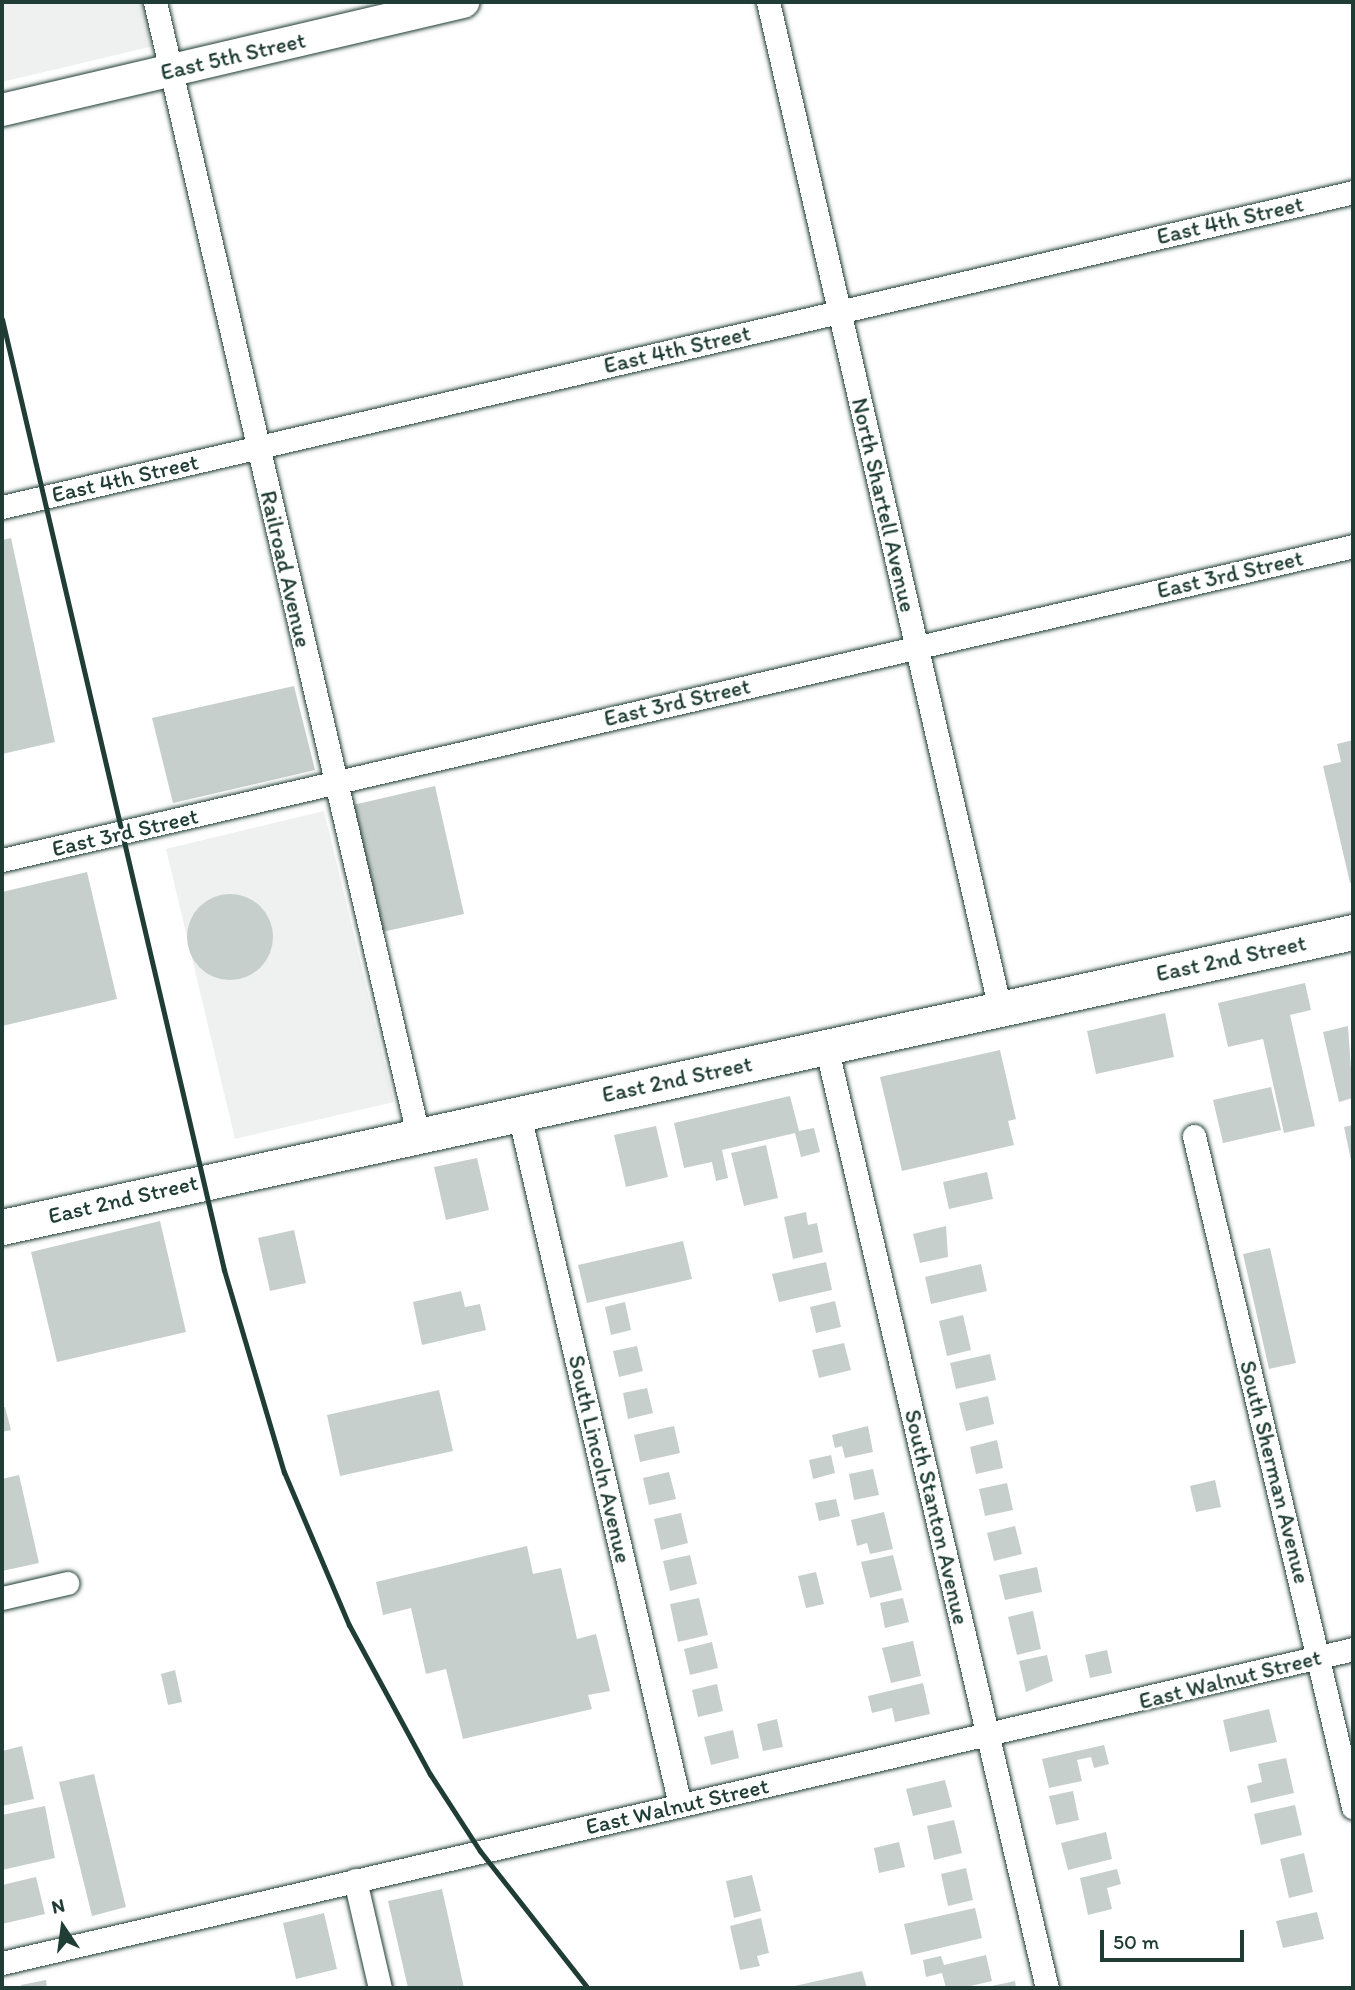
<!DOCTYPE html>
<html>
<head>
<meta charset="utf-8">
<style>
  body { margin:0 }
  #map { position:relative; width:1355px; height:1990px; overflow:hidden; background:#fff; font-family:Itim,sans-serif }
  div>[style] { position:absolute }
  .built>* { inset:0; background:#eef1f0 }
  .building>* { inset:0; background:#c7cfcc }
  .round { border-radius:50% }
  .roads { filter:drop-shadow(0 0 2px #1f3d34) drop-shadow(0 0 2px #1f3d34) }
  .street>* { height:23px; margin:-11.5px; padding:0 11.5px; transform-origin:11.5px; border-radius:11.5px; background:#fff }
  .secondary>* { height:32px; margin:-16px; padding:0 16px; transform-origin:16px; border-radius:16px; background:#fff }
  .primary>* { height:35px; margin:-17.5px; padding:0 17.5px; transform-origin:17.5px; border-radius:17.5px; background:#fff }
  .rail>* { height:5px; margin:-2.5px; padding:0 2.5px; transform-origin:2.5px; border-radius:2.5px; background:#1f3d34 }
  span { translate:-50% -50%; white-space:nowrap; text-align:center; line-height:1.15; -webkit-text-stroke:5px #fff; paint-order:stroke }
  .street-label { font-size:23px; color:#1f3d34 }
  .frame { position:absolute; inset:0; border:4px solid #1f3d34; pointer-events:none }
  .north { position:absolute; left:28px; top:1892px; width:70px; height:70px; -webkit-text-stroke:5px #fff; paint-order:stroke; rotate:347deg; font-size:19px; font-weight:700; line-height:28px; text-align:center; color:#1f3d34 }
  .north::after { content:''; display:block; margin:auto; width:24px; height:32px; background:#1f3d34; clip-path:polygon(50% 0,100% 100%,50% 72%,0 100%) }
  .scale { position:absolute; left:1100px; top:1930px; width:144px; height:32px; box-sizing:border-box; border:4px solid #1f3d34; border-top:0; padding-left:9px; font-size:21px; line-height:24px; white-space:nowrap; color:#1f3d34; -webkit-text-stroke:5px #fff; paint-order:stroke }
</style>
</head>
<body>
<div id="map">
  <div class="built">
    <div style="clip-path:polygon(2px 2px,166px 2px,175px 41px,2px 82px)"></div>
    <div style="clip-path:polygon(324px 811px,394px 1102px,235px 1139px,166px 849px)"></div>
  </div>
  <div class="building">
    <div style="clip-path:polygon(11px 538px,55px 742px,2px 754px,2px 540px)"></div>
    <div style="clip-path:polygon(294px 686px,315px 770px,173px 803px,152px 718px)"></div>
    <div style="clip-path:polygon(1353px 740px,1353px 882px,1350px 883px,1323px 766px,1341px 762px,1337px 744px)"></div>
    <div style="clip-path:polygon(435px 786px,464px 914px,382px 932px,353px 805px)"></div>
    <div style="clip-path:polygon(87px 872px,117px 999px,2px 1026px,2px 892px)"></div>
    <div class="round" style="left:187px;top:894px;width:86px;height:86px"></div>
    <div style="clip-path:polygon(1305px 983px,1311px 1010px,1290px 1015px,1315px 1126px,1284px 1133px,1263px 1039px,1228px 1047px,1218px 1003px)"></div>
    <div style="clip-path:polygon(1165px 1013px,1174px 1057px,1096px 1074px,1087px 1031px)"></div>
    <div style="clip-path:polygon(1348px 1026px,1353px 1098px,1339px 1102px,1323px 1032px)"></div>
    <div style="clip-path:polygon(1000px 1050px,1016px 1119px,1008px 1121px,1014px 1145px,902px 1171px,880px 1077px)"></div>
    <div style="clip-path:polygon(1271px 1087px,1281px 1130px,1223px 1143px,1213px 1100px)"></div>
    <div style="clip-path:polygon(790px 1096px,799px 1131px,814px 1128px,820px 1152px,801px 1157px,795px 1133px,722px 1150px,728px 1178px,716px 1181px,712px 1162px,684px 1168px,674px 1123px)"></div>
    <div style="clip-path:polygon(1353px 1125px,1353px 1165px,1352px 1165px,1344px 1127px)"></div>
    <div style="clip-path:polygon(656px 1126px,668px 1177px,626px 1187px,614px 1135px)"></div>
    <div style="clip-path:polygon(766px 1145px,778px 1198px,744px 1206px,731px 1153px)"></div>
    <div style="clip-path:polygon(477px 1158px,489px 1210px,446px 1220px,434px 1167px)"></div>
    <div style="clip-path:polygon(987px 1172px,993px 1199px,949px 1209px,943px 1182px)"></div>
    <div style="clip-path:polygon(806px 1212px,808px 1225px,817px 1223px,823px 1252px,793px 1259px,784px 1217px)"></div>
    <div style="clip-path:polygon(160px 1221px,186px 1332px,57px 1362px,31px 1252px)"></div>
    <div style="clip-path:polygon(946px 1226px,948px 1257px,920px 1263px,913px 1234px)"></div>
    <div style="clip-path:polygon(294px 1230px,306px 1283px,270px 1291px,258px 1238px)"></div>
    <div style="clip-path:polygon(683px 1241px,692px 1279px,587px 1303px,578px 1265px)"></div>
    <div style="clip-path:polygon(1270px 1248px,1296px 1363px,1269px 1369px,1243px 1254px)"></div>
    <div style="clip-path:polygon(826px 1262px,832px 1290px,779px 1302px,772px 1274px)"></div>
    <div style="clip-path:polygon(981px 1264px,987px 1291px,931px 1304px,925px 1277px)"></div>
    <div style="clip-path:polygon(461px 1291px,465px 1307px,480px 1304px,486px 1330px,422px 1345px,413px 1302px)"></div>
    <div style="clip-path:polygon(835px 1301px,841px 1327px,816px 1333px,810px 1307px)"></div>
    <div style="clip-path:polygon(625px 1302px,631px 1330px,611px 1335px,605px 1307px)"></div>
    <div style="clip-path:polygon(963px 1315px,971px 1350px,947px 1356px,939px 1321px)"></div>
    <div style="clip-path:polygon(844px 1343px,851px 1370px,819px 1378px,812px 1350px)"></div>
    <div style="clip-path:polygon(637px 1346px,643px 1371px,619px 1377px,613px 1351px)"></div>
    <div style="clip-path:polygon(990px 1354px,996px 1380px,956px 1389px,950px 1363px)"></div>
    <div style="clip-path:polygon(647px 1388px,653px 1413px,628px 1419px,623px 1393px)"></div>
    <div style="clip-path:polygon(439px 1390px,453px 1451px,340px 1476px,327px 1415px)"></div>
    <div style="clip-path:polygon(988px 1396px,994px 1424px,966px 1431px,959px 1403px)"></div>
    <div style="clip-path:polygon(5px 1407px,11px 1430px,2px 1432px,2px 1408px)"></div>
    <div style="clip-path:polygon(674px 1426px,680px 1453px,640px 1462px,634px 1435px)"></div>
    <div style="clip-path:polygon(868px 1426px,873px 1452px,845px 1458px,842px 1446px,835px 1448px,832px 1435px)"></div>
    <div style="clip-path:polygon(997px 1440px,1003px 1468px,976px 1474px,970px 1447px)"></div>
    <div style="clip-path:polygon(831px 1455px,835px 1473px,813px 1479px,809px 1460px)"></div>
    <div style="clip-path:polygon(873px 1469px,879px 1495px,854px 1500px,849px 1474px)"></div>
    <div style="clip-path:polygon(669px 1472px,676px 1499px,649px 1505px,643px 1478px)"></div>
    <div style="clip-path:polygon(19px 1475px,39px 1563px,2px 1571px,2px 1479px)"></div>
    <div style="clip-path:polygon(1215px 1480px,1221px 1507px,1196px 1512px,1190px 1486px)"></div>
    <div style="clip-path:polygon(1007px 1483px,1013px 1510px,985px 1516px,979px 1489px)"></div>
    <div style="clip-path:polygon(836px 1499px,840px 1516px,819px 1521px,815px 1503px)"></div>
    <div style="clip-path:polygon(884px 1512px,893px 1549px,870px 1554px,867px 1543px,857px 1546px,851px 1520px)"></div>
    <div style="clip-path:polygon(681px 1513px,688px 1543px,661px 1550px,654px 1519px)"></div>
    <div style="clip-path:polygon(1015px 1526px,1022px 1554px,994px 1561px,987px 1533px)"></div>
    <div style="clip-path:polygon(527px 1546px,533px 1574px,561px 1568px,577px 1639px,596px 1634px,610px 1691px,588px 1695px,592px 1709px,463px 1739px,446px 1669px,426px 1674px,411px 1608px,383px 1615px,376px 1582px)"></div>
    <div style="clip-path:polygon(690px 1555px,697px 1584px,670px 1591px,663px 1561px)"></div>
    <div style="clip-path:polygon(893px 1555px,902px 1590px,870px 1598px,861px 1562px)"></div>
    <div style="clip-path:polygon(1037px 1567px,1042px 1592px,1005px 1600px,999px 1575px)"></div>
    <div style="clip-path:polygon(816px 1572px,824px 1604px,806px 1608px,798px 1576px)"></div>
    <div style="clip-path:polygon(699px 1598px,708px 1635px,678px 1642px,670px 1604px)"></div>
    <div style="clip-path:polygon(903px 1598px,909px 1622px,885px 1628px,880px 1603px)"></div>
    <div style="clip-path:polygon(1033px 1611px,1041px 1649px,1017px 1655px,1008px 1617px)"></div>
    <div style="clip-path:polygon(913px 1641px,921px 1676px,891px 1683px,882px 1648px)"></div>
    <div style="clip-path:polygon(712px 1642px,718px 1668px,690px 1675px,684px 1649px)"></div>
    <div style="clip-path:polygon(1107px 1650px,1112px 1673px,1090px 1678px,1085px 1655px)"></div>
    <div style="clip-path:polygon(1047px 1655px,1053px 1681px,1026px 1692px,1019px 1661px)"></div>
    <div style="clip-path:polygon(175px 1670px,182px 1702px,168px 1705px,161px 1674px)"></div>
    <div style="clip-path:polygon(923px 1683px,930px 1714px,895px 1722px,892px 1708px,872px 1713px,868px 1696px)"></div>
    <div style="clip-path:polygon(717px 1684px,723px 1711px,698px 1717px,692px 1690px)"></div>
    <div style="clip-path:polygon(1269px 1709px,1277px 1742px,1230px 1752px,1223px 1720px)"></div>
    <div style="clip-path:polygon(777px 1719px,783px 1747px,763px 1751px,757px 1724px)"></div>
    <div style="clip-path:polygon(733px 1730px,739px 1758px,711px 1765px,704px 1737px)"></div>
    <div style="clip-path:polygon(1104px 1745px,1109px 1764px,1094px 1768px,1091px 1757px,1077px 1760px,1082px 1781px,1049px 1788px,1042px 1759px)"></div>
    <div style="clip-path:polygon(22px 1746px,34px 1799px,2px 1806px,2px 1751px)"></div>
    <div style="clip-path:polygon(1286px 1758px,1294px 1793px,1251px 1803px,1247px 1786px,1262px 1782px,1258px 1764px)"></div>
    <div style="clip-path:polygon(94px 1774px,126px 1907px,92px 1916px,59px 1782px)"></div>
    <div style="clip-path:polygon(945px 1780px,952px 1807px,913px 1816px,906px 1789px)"></div>
    <div style="clip-path:polygon(1073px 1791px,1079px 1820px,1056px 1825px,1049px 1796px)"></div>
    <div style="clip-path:polygon(1295px 1805px,1302px 1835px,1261px 1845px,1254px 1814px)"></div>
    <div style="clip-path:polygon(45px 1806px,55px 1858px,2px 1870px,2px 1815px)"></div>
    <div style="clip-path:polygon(954px 1820px,962px 1853px,934px 1860px,927px 1826px)"></div>
    <div style="clip-path:polygon(1106px 1832px,1112px 1859px,1068px 1870px,1061px 1843px)"></div>
    <div style="clip-path:polygon(899px 1842px,905px 1867px,879px 1873px,874px 1848px)"></div>
    <div style="clip-path:polygon(1304px 1853px,1313px 1892px,1289px 1898px,1280px 1859px)"></div>
    <div style="clip-path:polygon(966px 1868px,973px 1900px,948px 1906px,941px 1874px)"></div>
    <div style="clip-path:polygon(1117px 1869px,1121px 1884px,1107px 1888px,1112px 1909px,1088px 1915px,1080px 1878px)"></div>
    <div style="clip-path:polygon(752px 1875px,761px 1911px,734px 1918px,726px 1881px)"></div>
    <div style="clip-path:polygon(36px 1877px,45px 1914px,2px 1924px,2px 1885px)"></div>
    <div style="clip-path:polygon(442px 1889px,464px 1988px,408px 1988px,388px 1901px)"></div>
    <div style="clip-path:polygon(975px 1908px,982px 1938px,911px 1955px,904px 1924px)"></div>
    <div style="clip-path:polygon(1317px 1912px,1324px 1939px,1283px 1948px,1276px 1921px)"></div>
    <div style="clip-path:polygon(324px 1913px,337px 1969px,296px 1979px,283px 1923px)"></div>
    <div style="clip-path:polygon(761px 1918px,769px 1953px,757px 1956px,760px 1966px,740px 1970px,730px 1926px)"></div>
    <div style="clip-path:polygon(986px 1955px,992px 1981px,962px 1988px,946px 1988px,942px 1973px,926px 1977px,923px 1960px,941px 1956px,944px 1965px)"></div>
    <div style="clip-path:polygon(862px 1971px,867px 1988px,791px 1988px,790px 1987px)"></div>
    <div style="clip-path:polygon(46px 1980px,47px 1988px,22px 1988px,21px 1985px)"></div>
    <div style="clip-path:polygon(1015px 1981px,1016px 1988px,987px 1988px,987px 1987px)"></div>
  </div>
  <div class="roads">
    <div class="street">
      <div style="left:155px;top:2px;width:1163px;rotate:76.93deg"></div>
      <div style="left:768px;top:2px;width:1033px;rotate:77.03deg"></div>
      <div style="left:2px;top:507px;width:1387px;rotate:-13.12deg"></div>
      <div style="left:2px;top:860px;width:1387px;rotate:-13.08deg"></div>
      <div style="left:826px;top:1046px;width:968px;rotate:76.8deg"></div>
      <div style="left:519px;top:1114px;width:710px;rotate:76.88deg"></div>
      <div style="left:1194px;top:1136px;width:690px;rotate:76.67deg"></div>
      <div style="left:2px;top:1598px;width:67px;rotate:-13deg"></div>
      <div style="left:355px;top:1880px;width:111px;rotate:77deg"></div>
      <div style="left:2px;top:1963px;width:1387px;rotate:-13.08deg"></div>
    </div>
    <div class="secondary">
      <div style="left:2px;top:110px;width:474px;rotate:-13.2deg"></div>
    </div>
    <div class="primary">
      <div style="left:2px;top:1227px;width:1383px;rotate:-12.32deg"></div>
    </div>
  </div>
  <div class="rail">
    <div style="left:2px;top:319px;width:977px;rotate:76.86deg"></div>
    <div style="left:224px;top:1270px;width:211px;rotate:73.5deg"></div>
    <div style="left:284px;top:1472px;width:166px;rotate:67deg"></div>
    <div style="left:349px;top:1625px;width:170px;rotate:61.5deg"></div>
    <div style="left:430px;top:1774px;width:92px;rotate:57deg"></div>
    <div style="left:480px;top:1851px;width:174px;rotate:51.8deg"></div>
  </div>
  <div class="street-label">
    <span style="left:233px;top:56px;rotate:-13deg">East 5th Street</span>
    <span style="left:1230px;top:220px;rotate:-13deg">East 4th Street</span>
    <span style="left:677px;top:349px;rotate:-13deg">East 4th Street</span>
    <span style="left:125px;top:478px;rotate:-13deg">East 4th Street</span>
    <span style="left:884px;top:505px;rotate:77deg">North Shartell Avenue</span>
    <span style="left:286px;top:569px;rotate:77deg">Railroad Avenue</span>
    <span style="left:1230px;top:574px;rotate:-13deg">East 3rd Street</span>
    <span style="left:677px;top:702px;rotate:-13deg">East 3rd Street</span>
    <span style="left:125px;top:832px;rotate:-13deg">East 3rd Street</span>
    <span style="left:1231px;top:958px;rotate:-12deg">East 2nd Street</span>
    <span style="left:677px;top:1079px;rotate:-12deg">East 2nd Street</span>
    <span style="left:123px;top:1199px;rotate:-13deg">East 2nd Street</span>
    <span style="left:600px;top:1459px;rotate:77deg">South Lincoln Avenue</span>
    <span style="left:1275px;top:1472px;rotate:76deg">South Sherman Avenue</span>
    <span style="left:937px;top:1517px;rotate:77deg">South Stanton Avenue</span>
    <span style="left:1230px;top:1679px;rotate:-14deg">East Walnut Street</span>
    <span style="left:677px;top:1806px;rotate:-13deg">East Walnut Street</span>
  </div>
  <div class="frame"></div>
  <div class="north">N</div>
  <div class="scale">50 m</div>
</div>
</body>
</html>
